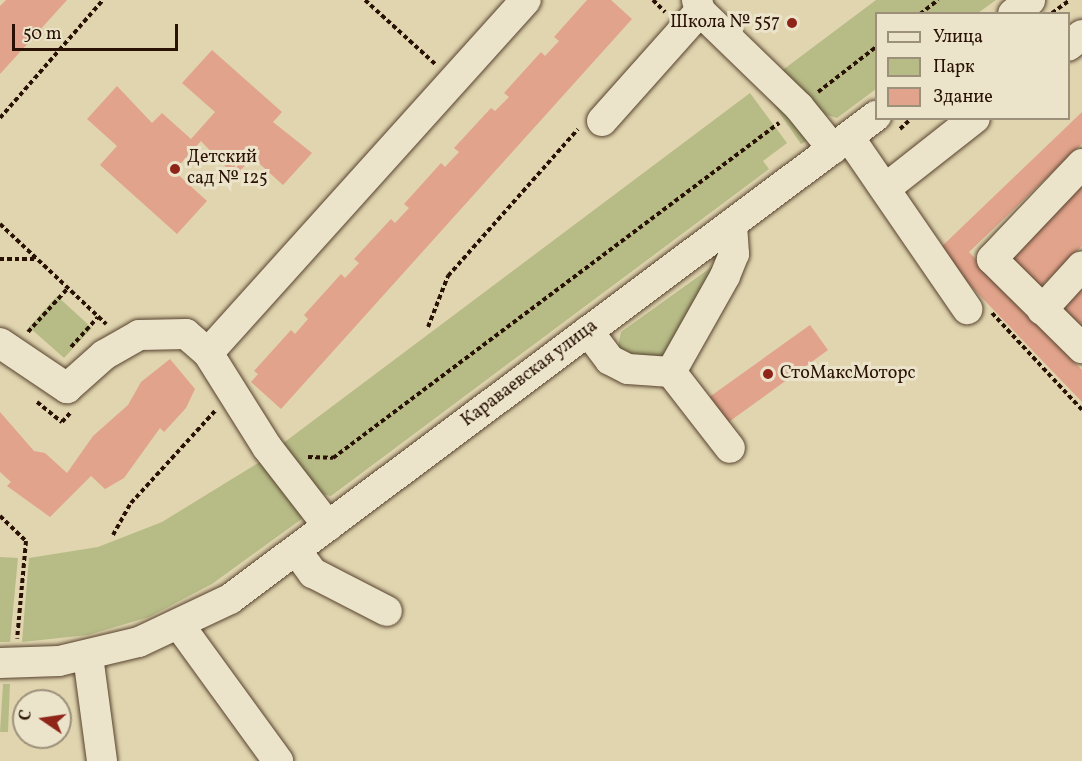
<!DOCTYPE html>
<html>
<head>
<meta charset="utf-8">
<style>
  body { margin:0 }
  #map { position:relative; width:1082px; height:761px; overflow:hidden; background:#e0d5af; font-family:Vollkorn,serif }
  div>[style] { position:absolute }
  .green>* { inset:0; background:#b7bc87 }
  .building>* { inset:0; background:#e1a38b }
  .path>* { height:4px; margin-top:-2px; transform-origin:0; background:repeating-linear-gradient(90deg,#291103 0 4.5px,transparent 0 7.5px) }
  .roads { filter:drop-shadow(0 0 2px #57422e) drop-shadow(0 0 2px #57422e) }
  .minor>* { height:30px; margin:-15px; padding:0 15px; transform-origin:15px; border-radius:15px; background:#ebe4cb }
  .dots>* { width:16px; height:16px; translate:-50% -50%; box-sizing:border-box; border:3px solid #ebe4cb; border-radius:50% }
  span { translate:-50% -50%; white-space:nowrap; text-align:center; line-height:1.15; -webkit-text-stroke:6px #ebe4cb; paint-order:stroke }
  .poi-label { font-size:18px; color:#291103 }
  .right { translate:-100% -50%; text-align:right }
  .left { translate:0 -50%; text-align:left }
  .street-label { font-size:18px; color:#291103 }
  .legend { position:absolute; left:875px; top:12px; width:195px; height:108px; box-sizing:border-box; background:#ebe4cb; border:2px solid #9d907b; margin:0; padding:8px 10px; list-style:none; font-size:18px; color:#291103 }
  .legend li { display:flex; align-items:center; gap:12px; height:30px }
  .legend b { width:30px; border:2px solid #9d907b }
  .north { position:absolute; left:12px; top:689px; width:60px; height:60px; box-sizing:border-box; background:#ebe4cb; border:2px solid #9d907b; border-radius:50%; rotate:283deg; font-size:16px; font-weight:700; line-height:24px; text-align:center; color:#291103 }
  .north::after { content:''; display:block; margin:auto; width:21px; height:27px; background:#8f2418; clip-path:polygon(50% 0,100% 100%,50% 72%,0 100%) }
  .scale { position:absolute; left:12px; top:24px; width:166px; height:27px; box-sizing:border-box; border:3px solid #291103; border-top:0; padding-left:8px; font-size:18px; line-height:21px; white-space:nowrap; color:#291103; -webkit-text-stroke:4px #ebe4cb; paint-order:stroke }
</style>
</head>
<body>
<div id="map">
  <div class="green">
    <div style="clip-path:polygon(876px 0,996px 0,978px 13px,876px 14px,876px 89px,837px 118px,826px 115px,780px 72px)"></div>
    <div style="clip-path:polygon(760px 85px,808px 140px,801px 144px)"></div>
    <div style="clip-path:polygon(750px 93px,787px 143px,763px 161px,769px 169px,331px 496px,321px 494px,278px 447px)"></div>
    <div style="clip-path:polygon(713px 266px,667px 352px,657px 359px,634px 360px,618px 347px,621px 332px)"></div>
    <div style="clip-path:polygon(57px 296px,92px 328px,64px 358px,29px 327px)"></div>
    <div style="clip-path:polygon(263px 460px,303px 518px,212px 584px,149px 617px,88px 635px,22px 642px,29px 558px,98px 547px,162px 522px)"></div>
    <div style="clip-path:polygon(0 557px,18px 558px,10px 642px,0 642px)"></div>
    <div style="clip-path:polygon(3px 684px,10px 684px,8px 732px,0 732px)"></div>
  </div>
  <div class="building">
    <div style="clip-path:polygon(6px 0,67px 0,0 74px,0 6px)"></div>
    <div style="clip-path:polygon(587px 0,611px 0,632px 19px,281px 409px,251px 382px,258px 374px,254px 371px,291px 330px,295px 334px,308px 319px,304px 315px,341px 274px,345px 278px,359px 263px,354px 259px,391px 219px,395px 223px,409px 208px,404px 204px,441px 163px,445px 167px,459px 152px,454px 148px,491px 108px,495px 111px,509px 97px,504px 93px,541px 52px,545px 56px,559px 41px,554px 37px)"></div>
    <div style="clip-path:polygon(212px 50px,282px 112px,273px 122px,312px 153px,283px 185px,252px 157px,235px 177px,201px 141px,174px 171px,207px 201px,177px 234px,100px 165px,117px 146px,87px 119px,117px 86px,152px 123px,162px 113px,191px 139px,215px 112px,182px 83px)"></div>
    <div style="clip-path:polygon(1082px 112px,1082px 144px,969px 252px,1082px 370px,1082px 402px,937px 251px)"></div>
    <div style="clip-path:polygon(1082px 186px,1082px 246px,1036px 292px,1006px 261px)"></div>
    <div style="clip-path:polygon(1082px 288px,1082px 336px,1057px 312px)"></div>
    <div style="clip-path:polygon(810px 325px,828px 350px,726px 424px,708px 398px)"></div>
    <div style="clip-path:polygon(170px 359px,195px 389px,186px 408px,164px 432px,160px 428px,124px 478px,105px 489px,91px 476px,50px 517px,7px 486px,11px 482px,0 472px,0 412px,34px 451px,45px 453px,67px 473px,93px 436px,128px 405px,141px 382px)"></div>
  </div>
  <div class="path">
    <div style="left:365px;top:0;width:95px;rotate:42.4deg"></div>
    <div style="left:653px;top:0;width:17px;rotate:45deg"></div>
    <div style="left:1052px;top:13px;width:22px;rotate:-36deg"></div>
    <div style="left:920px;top:14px;width:23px;rotate:-38deg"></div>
    <div style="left:818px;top:92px;width:73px;rotate:-37.8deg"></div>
    <div style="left:0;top:118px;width:157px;rotate:-48.9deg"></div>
    <div style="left:900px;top:129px;width:16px;rotate:-43deg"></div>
    <div style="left:0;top:224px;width:146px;rotate:43.3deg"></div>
    <div style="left:0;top:259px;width:37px"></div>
    <div style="left:992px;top:313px;width:132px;rotate:47.1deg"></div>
    <div style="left:428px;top:327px;width:55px;rotate:-68.6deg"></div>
    <div style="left:448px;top:276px;width:196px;rotate:-48.5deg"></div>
    <div style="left:28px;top:332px;width:59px;rotate:-47.7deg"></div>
    <div style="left:71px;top:347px;width:40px;rotate:-48deg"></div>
    <div style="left:37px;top:402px;width:32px;rotate:39deg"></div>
    <div style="left:62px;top:422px;width:12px;rotate:-48deg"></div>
    <div style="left:308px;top:457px;width:25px;rotate:2deg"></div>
    <div style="left:333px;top:458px;width:558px;rotate:-36.91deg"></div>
    <div style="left:0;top:516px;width:36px;rotate:44deg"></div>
    <div style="left:26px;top:541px;width:98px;rotate:95.2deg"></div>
    <div style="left:113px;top:535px;width:37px;rotate:-61deg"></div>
    <div style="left:131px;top:503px;width:125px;rotate:-47.6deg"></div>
  </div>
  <div class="roads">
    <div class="minor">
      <div style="left:697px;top:0;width:11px;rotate:75deg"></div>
      <div style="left:700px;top:11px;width:138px;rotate:44.1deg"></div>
      <div style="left:799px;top:107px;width:54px;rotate:51deg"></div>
      <div style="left:1013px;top:14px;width:22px;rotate:-39deg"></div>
      <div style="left:1068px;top:46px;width:18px;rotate:-38deg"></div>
      <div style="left:602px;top:121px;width:147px;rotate:-48.3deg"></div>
      <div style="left:849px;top:137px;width:209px;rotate:55.5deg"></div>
      <div style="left:1082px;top:164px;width:131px;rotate:133.5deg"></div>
      <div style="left:992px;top:259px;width:127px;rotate:44.7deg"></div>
      <div style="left:886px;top:188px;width:113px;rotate:-38.2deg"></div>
      <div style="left:1042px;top:310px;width:59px;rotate:-47.7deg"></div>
      <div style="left:588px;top:331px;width:36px;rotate:53deg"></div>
      <div style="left:610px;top:360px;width:20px;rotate:27deg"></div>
      <div style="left:628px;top:369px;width:43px;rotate:4deg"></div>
      <div style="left:671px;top:372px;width:110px;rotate:-60.6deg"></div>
      <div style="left:725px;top:276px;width:24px;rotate:-68deg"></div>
      <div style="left:734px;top:254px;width:30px;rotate:-94deg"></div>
      <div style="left:0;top:343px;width:81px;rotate:33.9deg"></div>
      <div style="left:67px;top:388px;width:50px;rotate:-41.7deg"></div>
      <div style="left:104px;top:355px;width:40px;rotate:-29.7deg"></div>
      <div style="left:139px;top:335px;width:47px;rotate:-1.2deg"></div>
      <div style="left:186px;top:334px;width:29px;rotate:41deg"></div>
      <div style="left:208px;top:353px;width:111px;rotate:57.9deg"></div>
      <div style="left:267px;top:447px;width:100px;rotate:52.3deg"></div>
      <div style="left:208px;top:353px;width:475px;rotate:-48deg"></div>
      <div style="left:671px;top:372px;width:96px;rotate:52.2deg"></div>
      <div style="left:296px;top:550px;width:29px;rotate:54deg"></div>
      <div style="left:313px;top:573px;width:83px;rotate:27.2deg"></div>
      <div style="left:180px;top:626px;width:167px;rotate:54deg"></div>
      <div style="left:88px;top:656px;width:106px;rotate:82.4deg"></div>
      <div style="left:0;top:663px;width:59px;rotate:-1.9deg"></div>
      <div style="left:59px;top:661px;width:82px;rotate:-13.4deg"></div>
      <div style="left:139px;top:642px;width:101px;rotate:-25.3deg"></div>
      <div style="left:230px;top:599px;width:807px;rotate:-36.78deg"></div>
    </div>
  </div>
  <div class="dots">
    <div style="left:792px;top:23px;background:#8f2418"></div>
    <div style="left:175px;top:169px;background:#8f2418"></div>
    <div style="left:768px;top:374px;background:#8f2418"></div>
  </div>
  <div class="poi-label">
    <span class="right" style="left:780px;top:23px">Школа № 557</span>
    <span class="left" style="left:187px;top:169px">Детский<br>сад № 125</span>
    <span class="left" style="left:780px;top:374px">СтоМаксМоторс</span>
  </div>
  <div class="street-label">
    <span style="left:530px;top:374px;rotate:-37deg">Караваевская улица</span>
  </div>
  <ul class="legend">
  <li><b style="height:8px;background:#ebe4cb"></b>Улица</li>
  <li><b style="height:16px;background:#b7bc87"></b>Парк</li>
  <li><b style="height:16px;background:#e1a38b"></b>Здание</li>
  </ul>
  <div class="north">С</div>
  <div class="scale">50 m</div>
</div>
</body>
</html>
